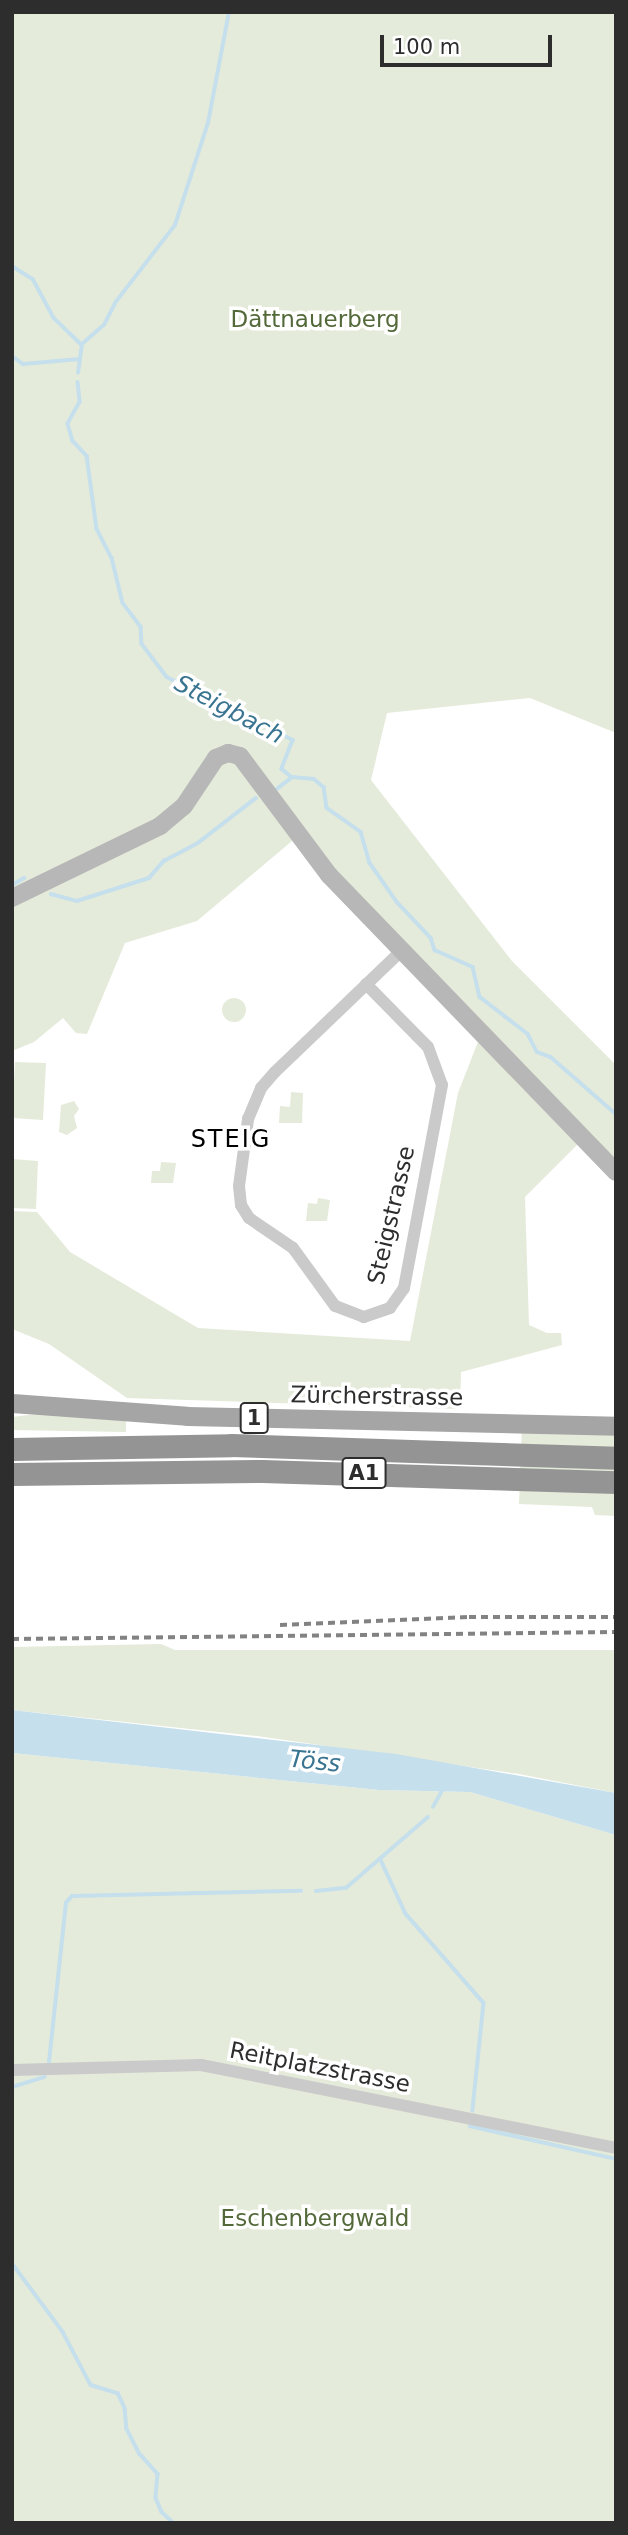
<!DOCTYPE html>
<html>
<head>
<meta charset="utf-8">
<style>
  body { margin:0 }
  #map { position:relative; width:628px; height:2535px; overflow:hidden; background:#fff; font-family:"DejaVu Sans",sans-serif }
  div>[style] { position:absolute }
  .green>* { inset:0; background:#e4ebda }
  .round { border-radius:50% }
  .water>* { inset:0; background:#c5dfec }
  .stream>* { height:3.5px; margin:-1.75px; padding:0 1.75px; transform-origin:1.75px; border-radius:1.75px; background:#c5dfec }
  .street>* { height:12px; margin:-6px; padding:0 6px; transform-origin:6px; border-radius:6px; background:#cacaca }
  .secondary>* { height:18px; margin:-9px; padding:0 9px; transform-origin:9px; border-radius:9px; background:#b7b7b7 }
  .primary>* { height:19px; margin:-9.5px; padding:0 9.5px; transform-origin:9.5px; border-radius:9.5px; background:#a5a5a5 }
  .highway>* { height:23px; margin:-11.5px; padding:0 11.5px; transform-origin:11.5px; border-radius:11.5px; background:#949494 }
  .rail>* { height:3.5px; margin-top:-1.75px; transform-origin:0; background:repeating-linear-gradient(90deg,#828282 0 7px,transparent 0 12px) }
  span { translate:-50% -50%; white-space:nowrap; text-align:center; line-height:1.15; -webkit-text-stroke:7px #fff; paint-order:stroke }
  .shield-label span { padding:2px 5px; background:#fff; border:2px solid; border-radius:5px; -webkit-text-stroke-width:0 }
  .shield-label { font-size:21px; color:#2d2d2d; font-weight:700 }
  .park-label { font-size:23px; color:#536939 }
  .street-label { font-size:23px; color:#2d2d2d }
  .water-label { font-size:24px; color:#397491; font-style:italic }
  .neighbourhood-label { font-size:24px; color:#000; letter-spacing:2px }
  .frame { position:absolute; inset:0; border:14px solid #2d2d2d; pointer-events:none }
  .scale { position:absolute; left:380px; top:35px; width:172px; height:32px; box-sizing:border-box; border:4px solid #2d2d2d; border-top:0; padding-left:9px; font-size:21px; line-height:24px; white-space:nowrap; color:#2d2d2d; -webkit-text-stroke:5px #fff; paint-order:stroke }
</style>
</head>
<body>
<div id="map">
  <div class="green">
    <div style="clip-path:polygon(12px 12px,616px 12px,616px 733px,530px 698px,387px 713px,371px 780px,512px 961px,616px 1065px,616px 1172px,583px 1139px,525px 1197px,529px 1325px,547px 1333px,561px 1333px,562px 1345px,461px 1372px,460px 1409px,127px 1398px,49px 1344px,12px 1329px,12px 1211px,37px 1212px,70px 1252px,198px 1328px,410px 1341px,458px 1093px,481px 1034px,298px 836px,197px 921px,125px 943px,87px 1034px,76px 1033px,63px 1018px,34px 1042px,12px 1051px)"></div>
    <div class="round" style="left:222px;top:998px;width:24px;height:24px"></div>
    <div style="clip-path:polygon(15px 1062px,46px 1063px,43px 1120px,12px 1118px)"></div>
    <div style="clip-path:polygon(291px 1092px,303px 1093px,302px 1123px,279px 1123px,280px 1106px,290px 1107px)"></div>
    <div style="clip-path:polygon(74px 1101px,79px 1109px,74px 1116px,77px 1128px,67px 1135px,59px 1132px,61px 1105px)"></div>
    <div style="clip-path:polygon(12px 1159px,38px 1161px,36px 1209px,12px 1208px)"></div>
    <div style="clip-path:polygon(161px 1162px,176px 1163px,173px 1183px,151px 1183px,152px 1171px,160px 1171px)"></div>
    <div style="clip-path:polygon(318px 1198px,330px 1200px,327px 1221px,306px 1221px,308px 1203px,317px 1204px)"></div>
    <div style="clip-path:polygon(37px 1414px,126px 1421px,126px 1432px,12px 1430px,12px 1417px)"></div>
    <div style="clip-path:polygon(522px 1424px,616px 1426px,616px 1516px,595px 1515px,592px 1507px,519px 1504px)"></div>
    <div style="clip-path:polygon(161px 1644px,175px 1650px,616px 1650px,616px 1793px,519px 1774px,257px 1736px,12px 1710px,12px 1647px)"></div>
    <div style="clip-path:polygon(12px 1753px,379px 1790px,470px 1792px,616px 1835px,616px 2523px,12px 2523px)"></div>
  </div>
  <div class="water">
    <div style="clip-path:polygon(12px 1710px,396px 1754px,616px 1793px,616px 1835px,470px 1792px,379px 1790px,12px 1753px)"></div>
  </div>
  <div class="stream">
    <div style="left:12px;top:266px;width:25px;rotate:32deg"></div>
    <div style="left:33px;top:279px;width:44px;rotate:61.7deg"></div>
    <div style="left:54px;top:318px;width:37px;rotate:44deg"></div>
    <div style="left:12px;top:356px;width:14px;rotate:36deg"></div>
    <div style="left:23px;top:364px;width:57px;rotate:-5deg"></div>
    <div style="left:78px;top:373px;width:29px;rotate:-82deg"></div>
    <div style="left:82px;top:344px;width:29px;rotate:-41deg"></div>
    <div style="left:104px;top:325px;width:25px;rotate:-63deg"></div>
    <div style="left:115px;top:303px;width:98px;rotate:-52.4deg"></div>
    <div style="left:175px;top:225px;width:107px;rotate:-72.1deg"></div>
    <div style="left:208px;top:123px;width:113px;rotate:-79.3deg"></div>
    <div style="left:78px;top:382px;width:20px;rotate:84deg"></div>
    <div style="left:80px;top:402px;width:25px;rotate:119deg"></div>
    <div style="left:68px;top:424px;width:18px;rotate:74deg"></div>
    <div style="left:73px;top:441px;width:21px;rotate:47deg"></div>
    <div style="left:87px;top:456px;width:74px;rotate:82.2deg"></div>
    <div style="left:97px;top:529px;width:33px;rotate:63deg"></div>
    <div style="left:112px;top:558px;width:46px;rotate:76.3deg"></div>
    <div style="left:123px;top:603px;width:30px;rotate:53deg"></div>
    <div style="left:141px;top:627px;width:17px;rotate:87deg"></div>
    <div style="left:142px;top:644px;width:41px;rotate:52.9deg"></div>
    <div style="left:167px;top:677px;width:141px;rotate:26.6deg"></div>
    <div style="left:293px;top:740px;width:31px;rotate:111deg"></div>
    <div style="left:282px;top:769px;width:13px;rotate:39deg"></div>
    <div style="left:292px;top:777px;width:22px;rotate:5deg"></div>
    <div style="left:314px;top:779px;width:13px;rotate:39deg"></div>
    <div style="left:324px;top:787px;width:21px;rotate:82deg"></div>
    <div style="left:327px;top:808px;width:42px;rotate:35.2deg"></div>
    <div style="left:361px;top:832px;width:32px;rotate:74deg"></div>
    <div style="left:370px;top:863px;width:47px;rotate:55.3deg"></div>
    <div style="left:397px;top:902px;width:50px;rotate:46.6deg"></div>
    <div style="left:431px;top:938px;width:13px;rotate:72deg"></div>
    <div style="left:435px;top:950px;width:42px;rotate:24.1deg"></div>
    <div style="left:473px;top:967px;width:31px;rotate:77deg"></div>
    <div style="left:480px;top:997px;width:61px;rotate:37.6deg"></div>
    <div style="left:528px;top:1034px;width:20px;rotate:63deg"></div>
    <div style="left:537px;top:1052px;width:15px;rotate:20deg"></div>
    <div style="left:551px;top:1057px;width:86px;rotate:41.2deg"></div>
    <div style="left:277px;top:789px;width:18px;rotate:-38deg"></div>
    <div style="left:12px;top:885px;width:14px;rotate:-30deg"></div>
    <div style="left:51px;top:894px;width:27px;rotate:15deg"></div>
    <div style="left:77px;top:901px;width:76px;rotate:-17.7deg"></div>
    <div style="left:149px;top:878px;width:23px;rotate:-49deg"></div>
    <div style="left:164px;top:861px;width:38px;rotate:-28deg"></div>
    <div style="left:198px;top:843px;width:73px;rotate:-37.8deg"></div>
    <div style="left:433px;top:1807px;width:18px;rotate:-61deg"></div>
    <div style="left:381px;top:1860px;width:60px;rotate:65.2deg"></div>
    <div style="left:406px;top:1914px;width:118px;rotate:48.8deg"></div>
    <div style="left:484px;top:2003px;width:108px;rotate:95.9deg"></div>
    <div style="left:316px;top:1891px;width:30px;rotate:-6deg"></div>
    <div style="left:346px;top:1888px;width:108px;rotate:-40.9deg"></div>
    <div style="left:49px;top:2062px;width:160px;rotate:-83.9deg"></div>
    <div style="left:66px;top:1903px;width:9px;rotate:-49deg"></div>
    <div style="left:72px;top:1896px;width:229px;rotate:-1.3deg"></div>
    <div style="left:12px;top:2087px;width:34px;rotate:-17deg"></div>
    <div style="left:470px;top:2126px;width:150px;rotate:12.7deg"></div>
    <div style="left:12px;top:2263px;width:86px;rotate:53.5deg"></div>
    <div style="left:63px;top:2332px;width:60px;rotate:62.2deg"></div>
    <div style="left:91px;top:2385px;width:28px;rotate:17deg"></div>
    <div style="left:118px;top:2393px;width:17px;rotate:65deg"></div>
    <div style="left:125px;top:2408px;width:21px;rotate:85deg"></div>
    <div style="left:127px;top:2429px;width:28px;rotate:63deg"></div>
    <div style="left:140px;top:2454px;width:27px;rotate:48deg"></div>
    <div style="left:158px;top:2474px;width:24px;rotate:95deg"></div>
    <div style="left:156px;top:2498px;width:15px;rotate:67deg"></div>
    <div style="left:162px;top:2512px;width:16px;rotate:43deg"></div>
  </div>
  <div class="street">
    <div style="left:366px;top:984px;width:88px;rotate:45.5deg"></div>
    <div style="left:428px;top:1047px;width:40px;rotate:69.8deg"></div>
    <div style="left:442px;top:1085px;width:207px;rotate:100.6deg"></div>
    <div style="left:404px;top:1288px;width:24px;rotate:125deg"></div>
    <div style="left:390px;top:1308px;width:28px;rotate:161deg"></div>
    <div style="left:364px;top:1317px;width:31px;rotate:-159deg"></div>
    <div style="left:335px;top:1306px;width:72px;rotate:-125.9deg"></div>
    <div style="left:293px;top:1248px;width:53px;rotate:-145.7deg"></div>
    <div style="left:249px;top:1218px;width:15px;rotate:-122deg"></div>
    <div style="left:241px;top:1205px;width:19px;rotate:-96deg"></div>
    <div style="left:239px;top:1186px;width:68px;rotate:-82.3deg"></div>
    <div style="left:248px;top:1119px;width:34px;rotate:-67deg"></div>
    <div style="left:261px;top:1088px;width:21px;rotate:-49deg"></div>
    <div style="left:275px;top:1072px;width:175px;rotate:-43.8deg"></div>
    <div style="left:12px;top:2070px;width:189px;rotate:-1.5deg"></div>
    <div style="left:201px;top:2065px;width:423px;rotate:11.3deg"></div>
  </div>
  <div class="secondary">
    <div style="left:12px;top:898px;width:165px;rotate:-25.9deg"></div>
    <div style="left:160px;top:826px;width:31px;rotate:-40deg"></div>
    <div style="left:184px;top:806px;width:58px;rotate:-56.3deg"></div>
    <div style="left:216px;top:758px;width:13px;rotate:-23deg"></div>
    <div style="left:228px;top:753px;width:12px;rotate:14deg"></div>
    <div style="left:240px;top:756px;width:149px;rotate:53.2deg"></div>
    <div style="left:329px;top:875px;width:413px;rotate:46deg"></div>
  </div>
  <div class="primary">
    <div style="left:12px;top:1403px;width:175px;rotate:4.2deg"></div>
    <div style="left:187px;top:1416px;width:429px;rotate:1.3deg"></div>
  </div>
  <div class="highway">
    <div style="left:12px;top:1449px;width:219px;rotate:-1deg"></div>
    <div style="left:231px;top:1445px;width:385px;rotate:1.9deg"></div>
    <div style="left:12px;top:1474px;width:250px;rotate:-0.7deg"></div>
    <div style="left:262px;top:1471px;width:354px;rotate:1.8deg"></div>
  </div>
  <div class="rail">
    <div style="left:280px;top:1625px;width:189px;rotate:-2.4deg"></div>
    <div style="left:469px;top:1617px;width:147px"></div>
    <div style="left:12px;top:1639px;width:604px;rotate:-0.66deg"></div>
  </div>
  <div class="shield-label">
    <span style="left:254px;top:1418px">1</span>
    <span style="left:364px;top:1473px">A1</span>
  </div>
  <div class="park-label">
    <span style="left:315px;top:319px">Dättnauerberg</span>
    <span style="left:315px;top:2218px">Eschenbergwald</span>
  </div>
  <div class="street-label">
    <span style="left:391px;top:1215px;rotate:-77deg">Steigstrasse</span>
    <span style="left:377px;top:1396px;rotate:1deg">Zürcherstrasse</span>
    <span style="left:320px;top:2067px;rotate:11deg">Reitplatzstrasse</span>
  </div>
  <div class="water-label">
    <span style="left:229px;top:710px;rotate:28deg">Steigbach</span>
    <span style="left:315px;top:1762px;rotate:6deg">Töss</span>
  </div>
  <div class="neighbourhood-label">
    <span style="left:231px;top:1140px">STEIG</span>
  </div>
  <div class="frame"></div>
  <div class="scale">100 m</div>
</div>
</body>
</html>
